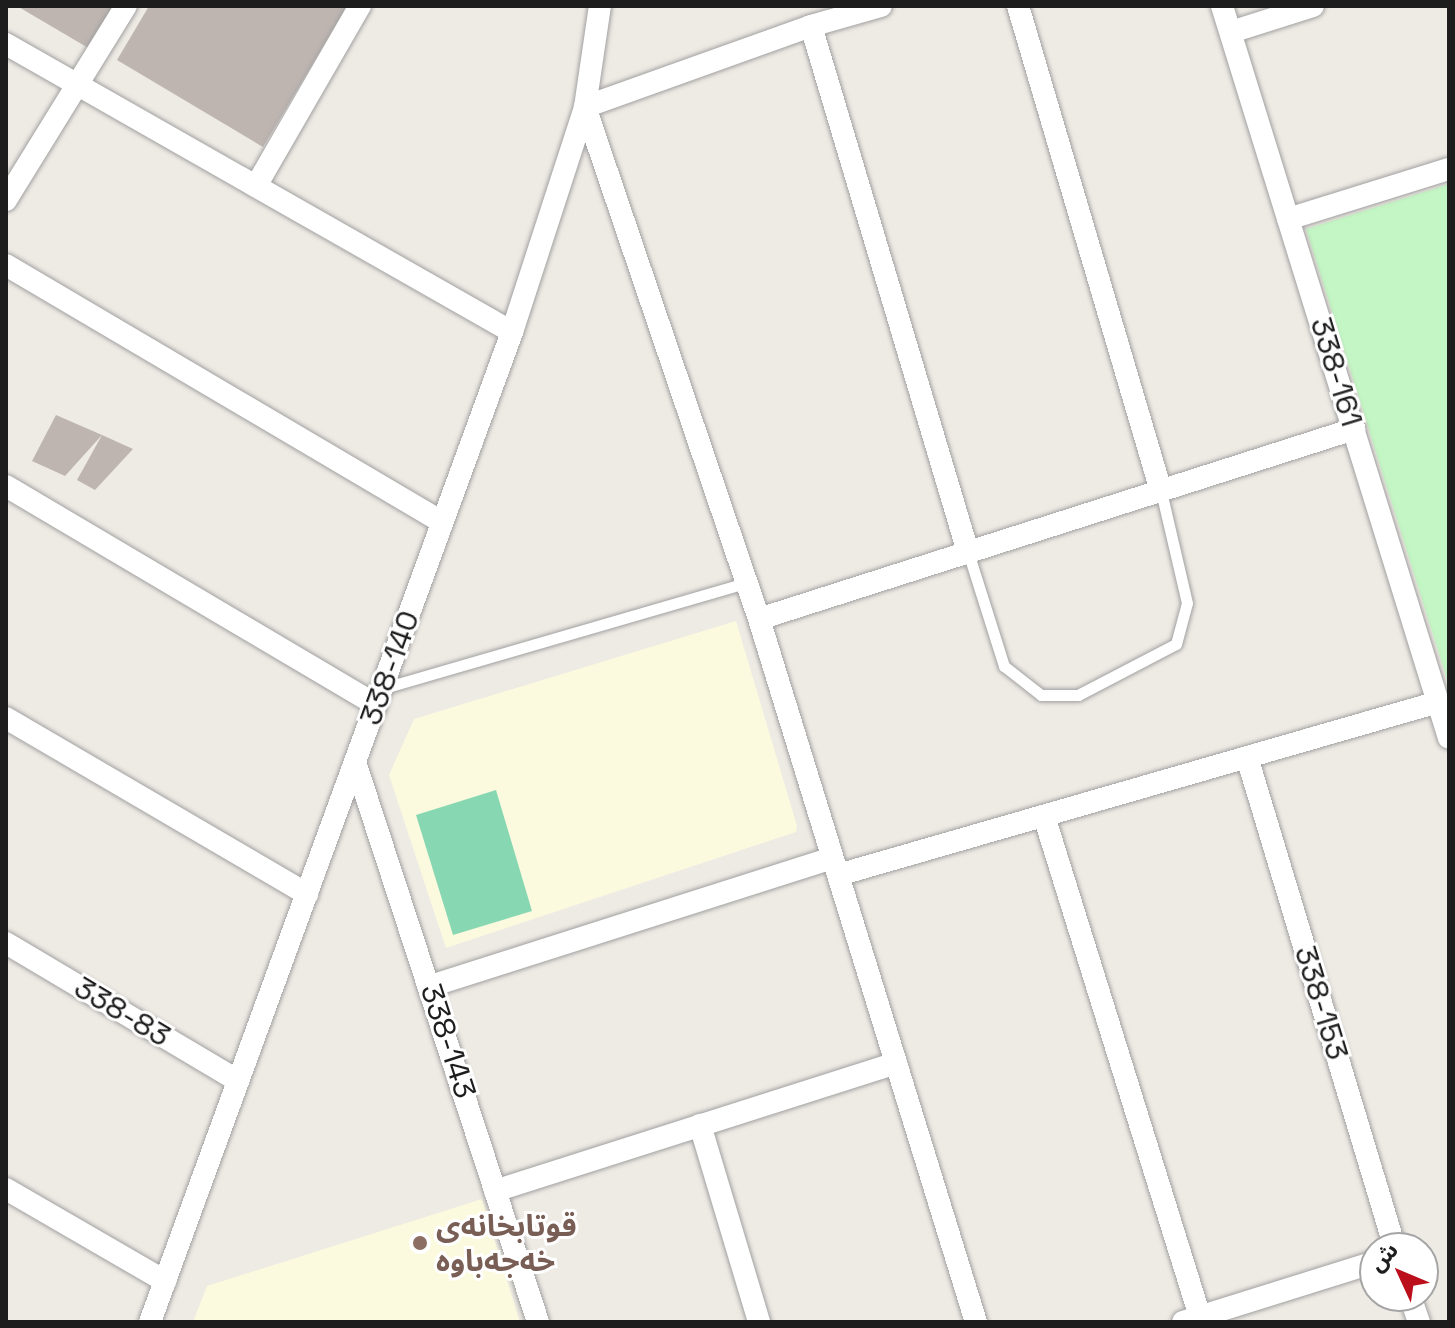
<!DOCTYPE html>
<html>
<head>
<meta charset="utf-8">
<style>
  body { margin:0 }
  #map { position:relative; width:1455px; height:1328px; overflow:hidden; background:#eeeae4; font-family:"Space Grotesk","Noto Sans Arabic",sans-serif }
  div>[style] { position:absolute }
  .education>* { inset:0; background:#fcfade }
  .park>* { inset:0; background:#c4f5c4 }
  .pitch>* { inset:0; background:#88d7b3 }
  .building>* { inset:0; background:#beb5b1 }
  .roads { filter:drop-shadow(0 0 2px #a1a1a1) drop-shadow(0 0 2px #a1a1a1) }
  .lane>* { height:11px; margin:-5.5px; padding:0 5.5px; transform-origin:5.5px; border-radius:5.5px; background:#fff }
  .street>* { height:22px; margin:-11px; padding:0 11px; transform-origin:11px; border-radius:11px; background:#fff }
  .dots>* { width:22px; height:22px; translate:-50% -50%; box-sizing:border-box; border:4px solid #fff; border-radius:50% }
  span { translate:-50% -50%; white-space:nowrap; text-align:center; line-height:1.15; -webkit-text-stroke:6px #fff; paint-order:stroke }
  .street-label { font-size:30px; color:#1d1d1d }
  .education-label { font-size:30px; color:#785e54; font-weight:700 }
  .left { translate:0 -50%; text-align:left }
  .frame { position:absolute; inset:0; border:8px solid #1d1d1d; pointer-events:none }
  .north { position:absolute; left:1359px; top:1232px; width:80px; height:80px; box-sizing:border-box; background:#fff; border:2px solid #a5a5a5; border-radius:50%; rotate:314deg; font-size:22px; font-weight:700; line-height:32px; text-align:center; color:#1d1d1d }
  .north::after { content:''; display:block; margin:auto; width:28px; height:36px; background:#bc0f1c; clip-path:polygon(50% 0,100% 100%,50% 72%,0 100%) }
</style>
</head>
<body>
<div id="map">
  <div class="education">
    <div style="clip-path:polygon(736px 621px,797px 826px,796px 832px,446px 948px,389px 775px,414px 719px)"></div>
    <div style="clip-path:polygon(482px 1199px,520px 1322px,193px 1322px,207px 1286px)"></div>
  </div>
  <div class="park">
    <div style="clip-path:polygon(1449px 184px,1449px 686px,1306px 229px)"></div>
  </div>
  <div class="pitch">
    <div style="clip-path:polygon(496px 790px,532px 911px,453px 935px,416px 815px)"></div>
  </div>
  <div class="building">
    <div style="clip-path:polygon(17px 6px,115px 6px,90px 49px)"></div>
    <div style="clip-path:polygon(149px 6px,347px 6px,263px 147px,117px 60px)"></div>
    <div style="clip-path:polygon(56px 415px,102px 435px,133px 449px,95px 490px,77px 480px,102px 435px,65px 476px,32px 461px)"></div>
  </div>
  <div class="roads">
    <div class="lane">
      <div style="left:968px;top:552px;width:120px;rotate:72.5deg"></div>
      <div style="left:1004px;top:666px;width:47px;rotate:38.1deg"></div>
      <div style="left:1041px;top:695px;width:37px"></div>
      <div style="left:1078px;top:695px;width:110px;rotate:-27.5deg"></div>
      <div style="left:1176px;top:644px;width:42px;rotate:-75deg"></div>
      <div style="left:1187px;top:603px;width:115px;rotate:-103.1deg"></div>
      <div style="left:384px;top:688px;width:377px;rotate:-16.2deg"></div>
    </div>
    <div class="street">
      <div style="left:881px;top:6px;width:73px;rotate:164.1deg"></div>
      <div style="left:811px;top:26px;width:240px;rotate:160.3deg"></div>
      <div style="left:585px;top:107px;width:541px;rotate:71.23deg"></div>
      <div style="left:759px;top:619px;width:736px;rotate:72.85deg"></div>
      <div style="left:1018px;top:6px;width:506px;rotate:73.57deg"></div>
      <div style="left:1222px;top:6px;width:766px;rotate:72.77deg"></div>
      <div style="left:811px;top:26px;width:549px;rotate:73.38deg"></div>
      <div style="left:1231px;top:32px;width:86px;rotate:-17.6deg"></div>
      <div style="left:6px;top:44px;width:582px;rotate:29.65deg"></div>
      <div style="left:256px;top:186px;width:208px;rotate:-60deg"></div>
      <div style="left:6px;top:200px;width:228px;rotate:-58.3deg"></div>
      <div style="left:1288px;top:219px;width:169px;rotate:-17.3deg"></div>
      <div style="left:6px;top:265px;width:506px;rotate:30.52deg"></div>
      <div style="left:6px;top:486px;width:430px;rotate:30.6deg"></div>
      <div style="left:759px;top:619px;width:625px;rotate:-17.71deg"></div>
      <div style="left:6px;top:718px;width:349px;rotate:30.3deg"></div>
      <div style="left:1247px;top:757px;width:513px;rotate:73.23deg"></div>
      <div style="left:355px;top:762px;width:589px;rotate:71.9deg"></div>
      <div style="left:1044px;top:816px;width:525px;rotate:72.7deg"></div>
      <div style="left:838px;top:875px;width:624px;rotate:-16.08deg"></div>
      <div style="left:6px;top:943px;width:270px;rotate:30.7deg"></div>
      <div style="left:431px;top:986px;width:421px;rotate:-17.7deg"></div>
      <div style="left:700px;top:1125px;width:206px;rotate:73.3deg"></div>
      <div style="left:6px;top:1189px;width:184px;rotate:30.1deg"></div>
      <div style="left:495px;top:1191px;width:421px;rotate:-17.7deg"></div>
      <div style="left:1410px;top:1296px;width:28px;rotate:71deg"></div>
      <div style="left:150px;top:1322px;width:1054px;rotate:-69.91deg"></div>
      <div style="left:512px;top:332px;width:237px;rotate:-72deg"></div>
      <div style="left:585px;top:107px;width:102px;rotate:-81.6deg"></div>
      <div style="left:1183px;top:1322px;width:201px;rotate:-17.4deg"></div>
    </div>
  </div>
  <div class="dots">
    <div style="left:420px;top:1243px;background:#8d6e63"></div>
  </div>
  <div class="street-label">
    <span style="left:1336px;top:372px;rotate:73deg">338-161</span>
    <span style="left:390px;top:668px;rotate:-70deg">338-140</span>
    <span style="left:1321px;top:1003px;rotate:73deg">338-153</span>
    <span style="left:122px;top:1012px;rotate:31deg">338-83</span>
    <span style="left:448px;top:1041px;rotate:72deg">338-143</span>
  </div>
  <div class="education-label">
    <span class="left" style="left:436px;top:1243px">قوتابخانەی<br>خەجەباوە</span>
  </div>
  <div class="frame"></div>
  <div class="north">ش</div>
</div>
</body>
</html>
